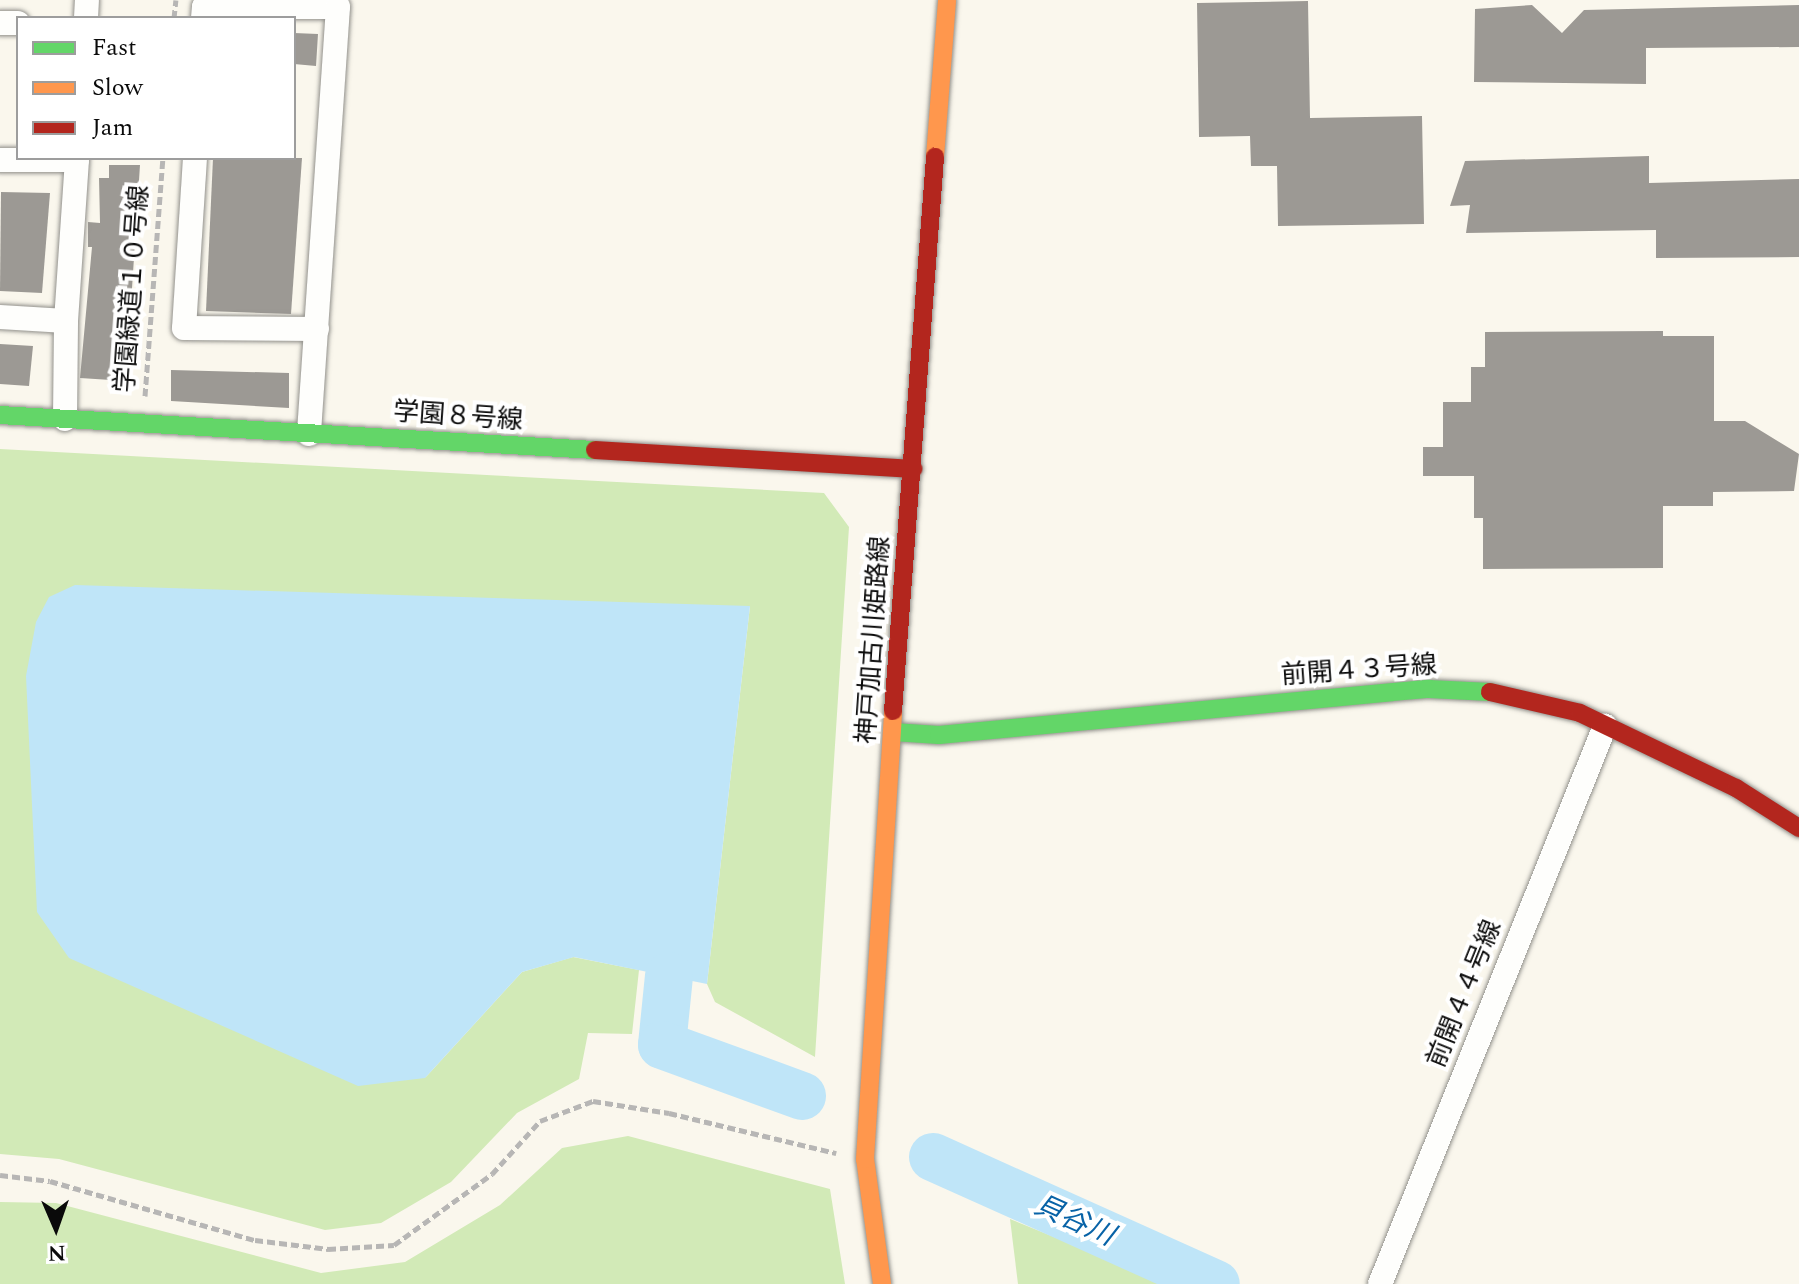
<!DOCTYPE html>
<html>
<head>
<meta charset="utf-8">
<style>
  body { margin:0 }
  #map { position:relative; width:1799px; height:1284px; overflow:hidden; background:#faf7ed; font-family:Spectral,"Noto Sans JP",serif }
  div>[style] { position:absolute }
  .forest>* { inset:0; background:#d2eab7 }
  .water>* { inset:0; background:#bfe5f8 }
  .river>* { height:48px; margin:-24px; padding:0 24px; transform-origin:24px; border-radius:24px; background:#bfe5f8 }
  .building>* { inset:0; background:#9c9994 }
  .path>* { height:5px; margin-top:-2.5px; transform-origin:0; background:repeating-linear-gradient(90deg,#b7b6b5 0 8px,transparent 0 12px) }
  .roads { filter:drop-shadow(0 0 2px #92918c) drop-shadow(0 0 2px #92918c) }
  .street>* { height:24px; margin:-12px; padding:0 12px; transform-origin:12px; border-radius:12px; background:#fefefc }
  .fast>* { height:18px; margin:-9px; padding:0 9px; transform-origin:9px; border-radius:9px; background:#63d668 }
  .slow>* { height:18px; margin:-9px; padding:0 9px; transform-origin:9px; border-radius:9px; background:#ff974d }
  .jam>* { height:18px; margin:-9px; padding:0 9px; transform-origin:9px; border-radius:9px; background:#b3261e }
  span { translate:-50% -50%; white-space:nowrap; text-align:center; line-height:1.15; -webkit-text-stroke:8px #fff; paint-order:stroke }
  .street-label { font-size:26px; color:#0a0a0a }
  .water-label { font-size:28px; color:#0863a7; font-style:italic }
  .legend { position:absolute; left:16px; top:16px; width:280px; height:144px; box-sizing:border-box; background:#fff; border:2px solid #9d9d9d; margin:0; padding:10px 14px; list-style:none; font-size:24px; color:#0a0a0a }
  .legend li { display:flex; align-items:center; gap:16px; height:40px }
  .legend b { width:40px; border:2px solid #9d9d9d }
  .north { position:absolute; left:16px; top:1188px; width:80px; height:80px; -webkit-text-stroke:6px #fff; paint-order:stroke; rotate:178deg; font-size:22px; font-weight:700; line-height:32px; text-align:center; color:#0a0a0a }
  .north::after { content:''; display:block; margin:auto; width:28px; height:36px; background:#0a0a0a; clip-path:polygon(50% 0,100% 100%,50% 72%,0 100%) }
</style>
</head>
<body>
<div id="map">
  <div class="forest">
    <div style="clip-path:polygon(0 449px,824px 493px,849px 527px,815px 1057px,715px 1002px,707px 984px,750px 606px,425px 1078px,522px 972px,573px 957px,639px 970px,632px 1034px,588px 1033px,579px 1079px,517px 1113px,451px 1182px,381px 1223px,325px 1230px,59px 1159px,0 1154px)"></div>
    <div style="clip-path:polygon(628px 1136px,830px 1189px,845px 1284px,0 1284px,0 1202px,56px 1203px,321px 1273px,405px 1262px,500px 1205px,562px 1148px)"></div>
    <div style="clip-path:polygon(1010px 1219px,1170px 1284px,1018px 1284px)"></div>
  </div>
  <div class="water">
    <div style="clip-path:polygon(75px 585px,750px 606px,707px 984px,574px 957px,522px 972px,425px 1078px,358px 1086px,69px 958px,37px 912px,26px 676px,36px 622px,49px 597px)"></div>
  </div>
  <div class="river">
    <div style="left:669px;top:976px;width:69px;rotate:95.8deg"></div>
    <div style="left:662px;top:1045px;width:149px;rotate:20deg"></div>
    <div style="left:933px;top:1157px;width:310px;rotate:24.2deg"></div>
  </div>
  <div class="building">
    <div style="clip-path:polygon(1308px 1px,1310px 118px,1422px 116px,1424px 224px,1278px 226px,1277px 166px,1251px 166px,1250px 136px,1199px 137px,1197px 3px)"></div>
    <div style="clip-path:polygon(1532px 5px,1562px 33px,1584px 10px,1799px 5px,1799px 47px,1646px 48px,1646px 84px,1474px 82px,1475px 9px)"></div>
    <div style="clip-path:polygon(294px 33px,318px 34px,316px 66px,294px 64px)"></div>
    <div style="clip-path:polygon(1649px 156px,1649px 183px,1799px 179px,1799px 257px,1656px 258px,1656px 230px,1466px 233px,1470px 205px,1450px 206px,1465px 161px)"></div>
    <div style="clip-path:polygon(213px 158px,302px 158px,291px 314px,206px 311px)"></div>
    <div style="clip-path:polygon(109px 165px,140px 165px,126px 381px,80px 378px,92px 247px,88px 247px,88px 222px,100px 223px,99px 178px,109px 178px)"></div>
    <div style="clip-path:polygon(1px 192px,50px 193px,42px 293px,0 291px)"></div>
    <div style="clip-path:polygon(1663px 331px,1663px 336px,1714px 336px,1714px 421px,1745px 421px,1799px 454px,1794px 491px,1713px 492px,1713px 506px,1663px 506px,1663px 568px,1483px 569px,1483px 518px,1474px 518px,1474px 476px,1423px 476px,1423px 447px,1443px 447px,1443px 402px,1471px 402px,1471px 367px,1485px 367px,1485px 332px)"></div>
    <div style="clip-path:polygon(0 344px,33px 346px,29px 386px,0 384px)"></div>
    <div style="clip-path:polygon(171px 370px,289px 373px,289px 408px,171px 401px)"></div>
  </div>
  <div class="path">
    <div style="left:174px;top:18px;width:18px;rotate:-84deg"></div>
    <div style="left:145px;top:396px;width:239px;rotate:-85.7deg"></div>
    <div style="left:0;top:1175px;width:50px;rotate:6.8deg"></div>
    <div style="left:50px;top:1181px;width:213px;rotate:16.1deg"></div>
    <div style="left:255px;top:1240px;width:74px;rotate:7deg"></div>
    <div style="left:328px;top:1249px;width:66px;rotate:-3.5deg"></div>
    <div style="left:394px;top:1245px;width:121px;rotate:-35.9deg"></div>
    <div style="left:492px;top:1174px;width:72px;rotate:-47.8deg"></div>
    <div style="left:540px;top:1121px;width:57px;rotate:-20.7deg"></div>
    <div style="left:593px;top:1101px;width:77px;rotate:9deg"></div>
    <div style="left:669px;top:1113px;width:172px;rotate:13.5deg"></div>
  </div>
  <div class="roads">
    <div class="street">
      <div style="left:86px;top:18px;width:18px;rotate:-87deg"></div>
      <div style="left:203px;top:18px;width:11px;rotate:-85deg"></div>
      <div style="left:204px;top:7px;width:134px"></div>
      <div style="left:338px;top:7px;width:428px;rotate:93.9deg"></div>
      <div style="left:0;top:23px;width:18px"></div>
      <div style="left:195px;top:158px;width:170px;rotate:93.7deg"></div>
      <div style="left:184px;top:328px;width:133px;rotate:0.4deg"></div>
      <div style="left:0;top:160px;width:77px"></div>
      <div style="left:0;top:317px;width:66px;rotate:3.5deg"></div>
      <div style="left:66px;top:321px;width:163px;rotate:-86.1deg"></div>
      <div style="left:65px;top:419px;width:98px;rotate:-89.4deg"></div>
      <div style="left:1380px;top:1284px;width:602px;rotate:-68.04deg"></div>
    </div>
    <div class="fast">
      <div style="left:0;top:415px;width:596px;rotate:3.37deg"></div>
      <div style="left:893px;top:732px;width:46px;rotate:3.7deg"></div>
      <div style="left:939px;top:735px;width:492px;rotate:-5.4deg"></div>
      <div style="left:1429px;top:689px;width:61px;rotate:2.8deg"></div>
    </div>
    <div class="slow">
      <div style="left:935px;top:157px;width:157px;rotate:-85.6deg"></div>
      <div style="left:882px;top:1284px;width:126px;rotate:-97.7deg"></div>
      <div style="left:865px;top:1159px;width:449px;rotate:-86.4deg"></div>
    </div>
    <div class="jam">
      <div style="left:595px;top:450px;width:319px;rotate:3.4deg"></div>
      <div style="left:1490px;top:692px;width:92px;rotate:13.1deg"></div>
      <div style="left:1580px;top:713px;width:173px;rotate:25.7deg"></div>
      <div style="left:1736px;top:788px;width:75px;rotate:32.4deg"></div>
      <div style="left:893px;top:711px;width:556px;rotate:-85.66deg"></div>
    </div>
  </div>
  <div class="street-label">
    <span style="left:133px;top:289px;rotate:-86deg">学園緑道１０号線</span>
    <span style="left:458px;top:417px;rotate:4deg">学園８号線</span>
    <span style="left:874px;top:640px;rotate:-86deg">神戸加古川姫路線</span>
    <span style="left:1359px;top:671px;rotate:-4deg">前開４３号線</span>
    <span style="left:1465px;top:994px;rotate:-68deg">前開４４号線</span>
  </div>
  <div class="water-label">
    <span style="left:1074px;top:1221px;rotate:24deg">貝谷川</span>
  </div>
  <ul class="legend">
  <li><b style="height:10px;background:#63d668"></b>Fast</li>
  <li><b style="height:10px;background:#ff974d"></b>Slow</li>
  <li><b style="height:10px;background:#b3261e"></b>Jam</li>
  </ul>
  <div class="north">N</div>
</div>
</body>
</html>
